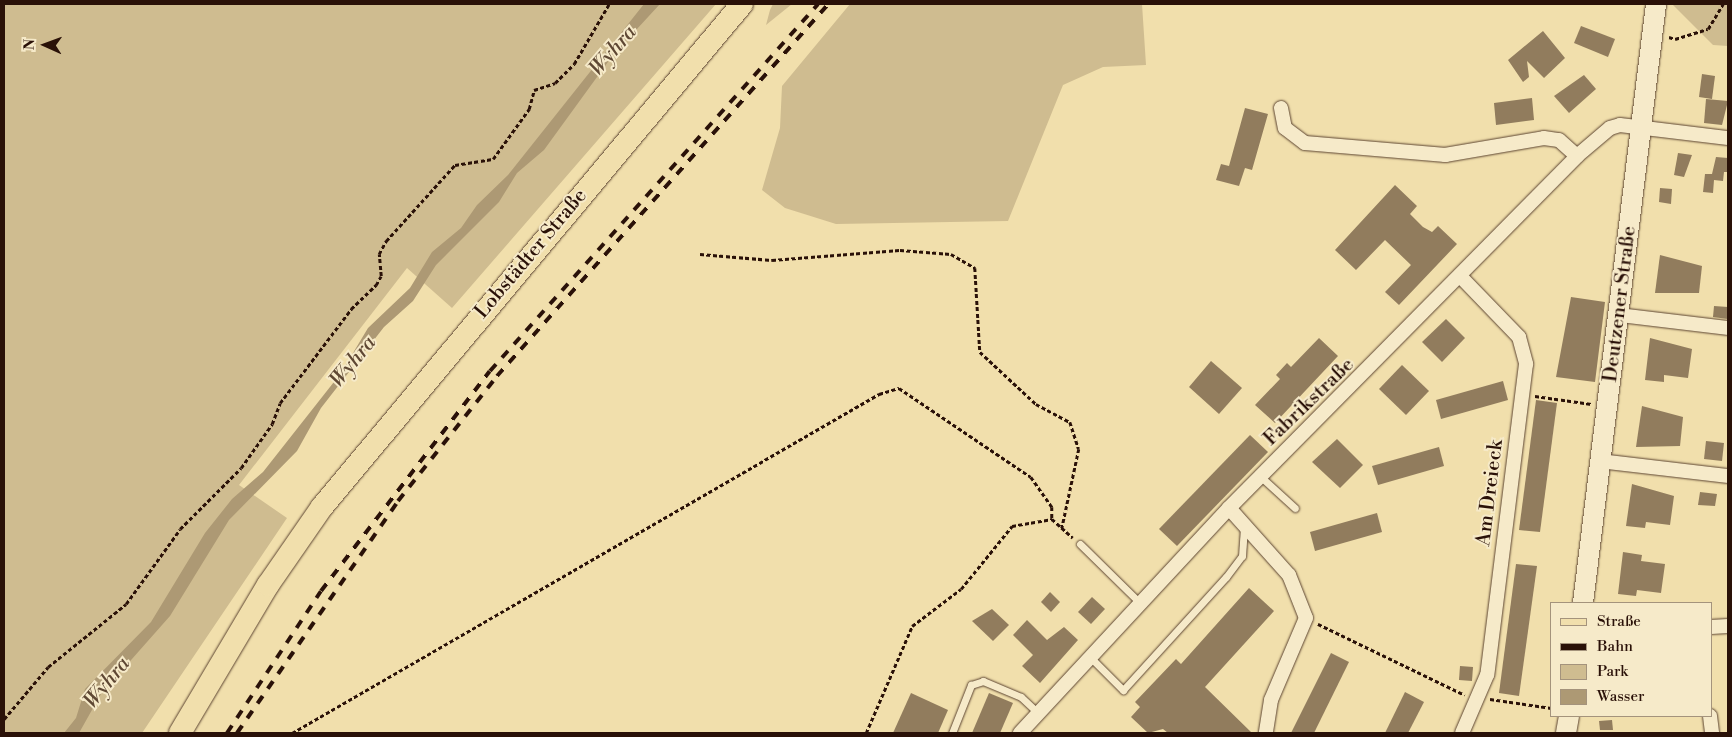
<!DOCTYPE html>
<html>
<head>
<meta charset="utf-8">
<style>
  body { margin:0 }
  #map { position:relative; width:1732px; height:737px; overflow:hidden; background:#f1dfac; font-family:"Libre Bodoni",serif }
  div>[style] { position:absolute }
  .green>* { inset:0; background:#cfbc90 }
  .water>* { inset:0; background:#ad9974 }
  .building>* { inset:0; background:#917c5d }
  .path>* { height:2.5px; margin-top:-1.25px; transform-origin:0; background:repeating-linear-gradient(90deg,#2a1108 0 4px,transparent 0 6.5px) }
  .roads { filter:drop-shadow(0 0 1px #5c4431) drop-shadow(0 0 1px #5c4431) }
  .lane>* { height:7px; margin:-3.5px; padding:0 3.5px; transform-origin:3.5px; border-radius:3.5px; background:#f6eac9 }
  .street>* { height:14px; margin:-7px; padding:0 7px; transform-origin:7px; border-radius:7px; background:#f6eac9 }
  .secondary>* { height:20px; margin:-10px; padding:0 10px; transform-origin:10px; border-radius:10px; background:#f6eac9 }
  .primary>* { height:22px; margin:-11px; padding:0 11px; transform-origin:11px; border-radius:11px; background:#f1dfac }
  .rail>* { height:4px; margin-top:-2px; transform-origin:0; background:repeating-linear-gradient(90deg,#2a1108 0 9px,transparent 0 18px) }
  span { translate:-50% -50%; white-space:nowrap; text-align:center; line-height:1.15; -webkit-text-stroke:4px #f6eac9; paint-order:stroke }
  .street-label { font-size:20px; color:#2a1108 }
  .water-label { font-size:21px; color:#5e4733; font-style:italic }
  .frame { position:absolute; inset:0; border:5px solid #2a1108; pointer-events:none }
  .legend { position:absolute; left:1550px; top:602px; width:162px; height:115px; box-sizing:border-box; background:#f6eac9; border:1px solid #a4937c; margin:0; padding:6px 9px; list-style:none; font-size:15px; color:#2a1108 }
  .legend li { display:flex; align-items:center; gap:10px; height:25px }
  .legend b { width:25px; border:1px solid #a4937c }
  .north { position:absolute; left:20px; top:20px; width:50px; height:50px; -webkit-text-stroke:4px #f6eac9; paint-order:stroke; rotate:272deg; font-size:14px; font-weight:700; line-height:20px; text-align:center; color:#2a1108 }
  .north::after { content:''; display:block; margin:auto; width:18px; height:22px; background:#2a1108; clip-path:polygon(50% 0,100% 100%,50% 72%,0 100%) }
</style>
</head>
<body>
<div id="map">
  <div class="green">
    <div style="clip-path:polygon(4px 4px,716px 4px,452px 308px,407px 268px,239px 485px,287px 518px,142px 733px,4px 733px)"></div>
    <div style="clip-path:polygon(773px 4px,792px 4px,766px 25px,770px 10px)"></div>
    <div style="clip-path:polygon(850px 4px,1142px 4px,1146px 65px,1103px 67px,1063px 85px,1008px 221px,836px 224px,785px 208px,762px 190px,780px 128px,782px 86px)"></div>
    <div style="clip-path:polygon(1672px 4px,1728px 4px,1728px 46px,1713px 45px)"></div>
  </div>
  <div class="water">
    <div style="clip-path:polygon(644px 4px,660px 4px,613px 55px,544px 150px,517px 173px,499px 202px,436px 265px,413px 301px,384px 327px,321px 408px,297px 451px,229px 520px,170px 616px,101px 694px,79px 733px,64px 733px,76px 718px,85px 689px,151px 622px,205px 533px,232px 499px,263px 472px,341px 373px,368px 328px,410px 288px,432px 252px,461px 228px,477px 205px,508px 175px)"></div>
  </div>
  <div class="building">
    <div style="clip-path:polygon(1581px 26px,1615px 39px,1608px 57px,1574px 43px)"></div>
    <div style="clip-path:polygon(1543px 31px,1565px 58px,1544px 78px,1527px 61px,1529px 77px,1523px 82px,1508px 60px)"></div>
    <div style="clip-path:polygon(1702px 74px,1715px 76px,1712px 99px,1699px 97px)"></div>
    <div style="clip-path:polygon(1584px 75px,1596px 89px,1569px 113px,1554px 96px)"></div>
    <div style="clip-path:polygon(1532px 98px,1534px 120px,1496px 125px,1494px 103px)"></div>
    <div style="clip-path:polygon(1706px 99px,1728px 101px,1722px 125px,1704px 123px)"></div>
    <div style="clip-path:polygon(1245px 108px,1268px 114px,1252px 170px,1245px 168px,1239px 186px,1216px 180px,1221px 164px,1229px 166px)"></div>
    <div style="clip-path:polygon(1678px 153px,1692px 155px,1684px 177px,1674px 175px)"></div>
    <div style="clip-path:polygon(1716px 157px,1728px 158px,1728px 172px,1724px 172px,1723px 181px,1714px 180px,1713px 193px,1703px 192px,1705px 174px,1712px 174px)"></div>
    <div style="clip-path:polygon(1395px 185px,1417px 206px,1410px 214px,1423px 227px,1432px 232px,1438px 226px,1457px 244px,1399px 305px,1385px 292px,1411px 265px,1385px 240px,1356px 270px,1335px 250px)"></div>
    <div style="clip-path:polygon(1660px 188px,1672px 189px,1671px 204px,1659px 202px)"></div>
    <div style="clip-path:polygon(1660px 255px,1702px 266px,1699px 293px,1655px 293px)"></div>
    <div style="clip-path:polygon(1571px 297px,1605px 302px,1595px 382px,1556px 377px)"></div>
    <div style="clip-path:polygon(1714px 306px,1728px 307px,1728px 319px,1713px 317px)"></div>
    <div style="clip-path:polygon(1446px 319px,1465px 338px,1442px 362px,1422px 342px)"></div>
    <div style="clip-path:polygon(1319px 338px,1338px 356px,1275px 423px,1255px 405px,1280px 379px,1276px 375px,1287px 363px,1291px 367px)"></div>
    <div style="clip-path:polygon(1650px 338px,1692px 349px,1688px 378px,1664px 375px,1664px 382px,1645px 380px)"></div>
    <div style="clip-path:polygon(1211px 361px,1242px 388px,1219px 414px,1189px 387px)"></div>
    <div style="clip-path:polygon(1402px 365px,1429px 391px,1406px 415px,1379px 389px)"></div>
    <div style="clip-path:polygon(1503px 381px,1508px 400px,1441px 419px,1436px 400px)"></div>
    <div style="clip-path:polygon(1536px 400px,1557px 403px,1540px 532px,1519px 530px)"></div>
    <div style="clip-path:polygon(1642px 406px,1683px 417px,1680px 446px,1636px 447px)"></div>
    <div style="clip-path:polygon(1250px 435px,1268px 452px,1177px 546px,1159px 529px)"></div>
    <div style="clip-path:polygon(1337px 439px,1363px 465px,1340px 488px,1312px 462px)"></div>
    <div style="clip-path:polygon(1706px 441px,1724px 443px,1722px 461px,1704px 459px)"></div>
    <div style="clip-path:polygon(1439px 447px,1444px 466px,1378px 485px,1372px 466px)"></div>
    <div style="clip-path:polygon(1632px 484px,1674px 496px,1670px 525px,1646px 522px,1645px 528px,1626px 526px)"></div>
    <div style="clip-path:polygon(1700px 492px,1717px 494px,1715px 506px,1698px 505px)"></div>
    <div style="clip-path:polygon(1377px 513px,1382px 532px,1315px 551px,1310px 532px)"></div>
    <div style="clip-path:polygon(1623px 552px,1642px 555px,1641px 561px,1665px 564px,1661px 593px,1637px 590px,1636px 596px,1618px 594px)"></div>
    <div style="clip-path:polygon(1516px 564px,1537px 566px,1519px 696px,1499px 693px)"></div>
    <div style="clip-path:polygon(1249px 588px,1274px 611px,1205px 687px,1252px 733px,1168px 733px,1163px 729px,1148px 733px,1131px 717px,1140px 707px,1135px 702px,1176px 659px,1181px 664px)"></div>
    <div style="clip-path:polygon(1050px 592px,1060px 602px,1051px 612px,1041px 602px)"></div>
    <div style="clip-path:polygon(1092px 597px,1105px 609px,1091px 624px,1078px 612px)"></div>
    <div style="clip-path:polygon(992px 609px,1009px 625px,993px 641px,972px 621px)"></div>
    <div style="clip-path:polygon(1027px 620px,1047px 640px,1064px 627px,1078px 640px,1040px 683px,1022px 666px,1033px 655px,1013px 635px)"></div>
    <div style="clip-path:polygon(1331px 653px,1349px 662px,1314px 733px,1291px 733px)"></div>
    <div style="clip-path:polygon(1460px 666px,1473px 667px,1472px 681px,1459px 680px)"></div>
    <div style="clip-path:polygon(1405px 692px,1424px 702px,1408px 733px,1385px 733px)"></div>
    <div style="clip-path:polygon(911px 693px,948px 710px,938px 733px,893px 733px)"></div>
    <div style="clip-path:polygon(989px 693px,1013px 703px,1000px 733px,972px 733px)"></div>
    <div style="clip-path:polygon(1612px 720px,1613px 730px,1600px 730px,1599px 721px)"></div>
  </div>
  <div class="path">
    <div style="left:1669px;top:37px;width:6px;rotate:18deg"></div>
    <div style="left:1675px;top:39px;width:34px;rotate:-17deg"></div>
    <div style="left:1708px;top:29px;width:29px;rotate:-59deg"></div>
    <div style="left:700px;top:254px;width:72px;rotate:4.8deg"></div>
    <div style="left:772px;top:260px;width:128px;rotate:-4.5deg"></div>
    <div style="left:900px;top:250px;width:51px;rotate:4.5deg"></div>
    <div style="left:951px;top:254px;width:28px;rotate:30deg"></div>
    <div style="left:975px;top:268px;width:84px;rotate:86.6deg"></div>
    <div style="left:980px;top:352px;width:76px;rotate:42.9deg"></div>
    <div style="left:1036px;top:404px;width:38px;rotate:28deg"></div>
    <div style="left:1070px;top:422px;width:28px;rotate:72deg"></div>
    <div style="left:1079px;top:449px;width:81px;rotate:102.1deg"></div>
    <div style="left:1535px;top:396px;width:57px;rotate:8.1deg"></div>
    <div style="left:1318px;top:624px;width:163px;rotate:25.8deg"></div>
    <div style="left:1490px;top:699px;width:62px;rotate:8.4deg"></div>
    <div style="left:4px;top:719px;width:68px;rotate:-49.8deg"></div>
    <div style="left:48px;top:667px;width:100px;rotate:-38.9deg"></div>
    <div style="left:126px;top:604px;width:92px;rotate:-54.2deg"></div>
    <div style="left:180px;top:529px;width:86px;rotate:-45deg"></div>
    <div style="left:241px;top:468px;width:54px;rotate:-54.8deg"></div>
    <div style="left:272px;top:424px;width:22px;rotate:-69deg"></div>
    <div style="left:280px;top:403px;width:118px;rotate:-52.9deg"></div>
    <div style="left:351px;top:309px;width:35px;rotate:-44deg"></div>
    <div style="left:376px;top:285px;width:10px;rotate:-61deg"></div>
    <div style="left:381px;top:276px;width:22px;rotate:-95deg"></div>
    <div style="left:379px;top:254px;width:15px;rotate:-62deg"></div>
    <div style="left:386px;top:241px;width:103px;rotate:-47.8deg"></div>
    <div style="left:455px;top:165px;width:38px;rotate:-9deg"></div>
    <div style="left:493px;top:159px;width:62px;rotate:-54.2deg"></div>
    <div style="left:529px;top:109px;width:20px;rotate:-75deg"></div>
    <div style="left:534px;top:90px;width:22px;rotate:-18deg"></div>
    <div style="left:555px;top:83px;width:27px;rotate:-45deg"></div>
    <div style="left:574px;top:64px;width:69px;rotate:-59.7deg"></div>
    <div style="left:292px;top:733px;width:678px;rotate:-30.01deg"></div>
    <div style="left:879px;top:394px;width:21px;rotate:-17deg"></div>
    <div style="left:899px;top:388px;width:159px;rotate:34deg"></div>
    <div style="left:1031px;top:477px;width:37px;rotate:55deg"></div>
    <div style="left:1052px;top:507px;width:12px;rotate:90deg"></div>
    <div style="left:1052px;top:519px;width:28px;rotate:42deg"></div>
    <div style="left:866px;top:733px;width:116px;rotate:-66.7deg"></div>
    <div style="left:912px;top:626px;width:61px;rotate:-37.1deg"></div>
    <div style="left:961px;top:589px;width:81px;rotate:-51deg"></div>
    <div style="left:1012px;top:526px;width:41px;rotate:-9.9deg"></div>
  </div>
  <div class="roads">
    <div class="lane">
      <div style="left:1261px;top:477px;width:46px;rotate:42.4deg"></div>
      <div style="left:1080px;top:544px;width:84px;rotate:44.5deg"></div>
      <div style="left:1090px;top:657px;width:47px;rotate:45deg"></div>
      <div style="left:1123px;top:690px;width:153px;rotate:-47.7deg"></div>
      <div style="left:1226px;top:577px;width:26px;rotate:-53deg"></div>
      <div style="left:1242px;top:556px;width:28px;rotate:-86deg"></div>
      <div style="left:952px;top:733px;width:52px;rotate:-68.4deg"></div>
      <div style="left:971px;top:685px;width:13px;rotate:-18deg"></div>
      <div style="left:983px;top:681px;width:41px;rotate:22.8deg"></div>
      <div style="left:1021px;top:697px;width:22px;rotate:43deg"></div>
    </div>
    <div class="street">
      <div style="left:1281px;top:108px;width:20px;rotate:79deg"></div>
      <div style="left:1285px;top:128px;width:25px;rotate:37deg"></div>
      <div style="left:1305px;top:143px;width:141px;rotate:4.9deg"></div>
      <div style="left:1445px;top:155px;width:100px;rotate:-9.7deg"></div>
      <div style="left:1544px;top:138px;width:15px;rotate:8deg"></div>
      <div style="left:1559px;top:140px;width:24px;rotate:42deg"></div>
      <div style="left:1460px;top:276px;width:85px;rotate:46deg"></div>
      <div style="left:1519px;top:337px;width:28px;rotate:75deg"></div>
      <div style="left:1526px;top:364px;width:313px;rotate:97.1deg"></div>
      <div style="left:1487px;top:675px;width:63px;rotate:113.3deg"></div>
      <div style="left:1619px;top:315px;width:110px;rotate:6.8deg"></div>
      <div style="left:1600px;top:461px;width:129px;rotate:6.7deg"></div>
      <div style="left:1229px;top:508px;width:90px;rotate:48.2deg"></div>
      <div style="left:1289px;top:575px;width:46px;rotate:68.4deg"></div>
      <div style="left:1306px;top:618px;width:89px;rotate:113.1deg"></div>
      <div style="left:1271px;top:700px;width:33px;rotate:99deg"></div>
      <div style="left:1711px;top:627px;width:17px;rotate:-3deg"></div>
      <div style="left:1710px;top:716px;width:17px;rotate:83deg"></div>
      <div style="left:1020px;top:733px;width:307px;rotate:-47.1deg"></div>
      <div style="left:1229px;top:508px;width:495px;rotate:-45.3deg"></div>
      <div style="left:1577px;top:156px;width:43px;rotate:-40.3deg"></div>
      <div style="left:1610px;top:128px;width:10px;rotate:-17deg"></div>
      <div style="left:1620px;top:125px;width:109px;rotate:6.9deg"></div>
    </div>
    <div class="secondary">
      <div style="left:1583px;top:603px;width:603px;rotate:-83.05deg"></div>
      <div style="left:1566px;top:733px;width:17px;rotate:-80deg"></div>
    </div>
    <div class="primary">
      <div style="left:180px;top:733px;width:172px;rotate:-59.3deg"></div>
      <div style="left:268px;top:585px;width:95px;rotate:-55.3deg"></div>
      <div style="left:322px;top:507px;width:655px;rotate:-50.14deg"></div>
    </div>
  </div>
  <div class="rail">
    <div style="left:227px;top:733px;width:170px;rotate:-56.5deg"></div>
    <div style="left:321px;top:591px;width:277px;rotate:-52.5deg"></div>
    <div style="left:490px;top:371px;width:492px;rotate:-48.2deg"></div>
    <div style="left:237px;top:733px;width:282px;rotate:-55.2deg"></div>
    <div style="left:398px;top:501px;width:159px;rotate:-51.6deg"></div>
    <div style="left:497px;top:376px;width:499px;rotate:-48.3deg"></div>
  </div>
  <div class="street-label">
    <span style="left:531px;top:254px;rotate:-50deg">Lobstädter Straße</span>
    <span style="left:1620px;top:304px;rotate:-83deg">Deutzener Straße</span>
    <span style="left:1309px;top:402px;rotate:-44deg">Fabrikstraße</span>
    <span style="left:1490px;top:493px;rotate:-83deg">Am Dreieck</span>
  </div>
  <div class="water-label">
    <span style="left:613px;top:51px;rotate:-49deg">Wyhra</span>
    <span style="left:353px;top:362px;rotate:-51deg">Wyhra</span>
    <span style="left:107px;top:683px;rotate:-51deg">Wyhra</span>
  </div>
  <div class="frame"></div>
  <ul class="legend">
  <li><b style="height:6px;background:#f1dfac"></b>Straße</li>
  <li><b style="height:6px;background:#2a1108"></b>Bahn</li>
  <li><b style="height:14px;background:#cfbc90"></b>Park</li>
  <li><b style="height:14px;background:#ad9974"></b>Wasser</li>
  </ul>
  <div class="north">N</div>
</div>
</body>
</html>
